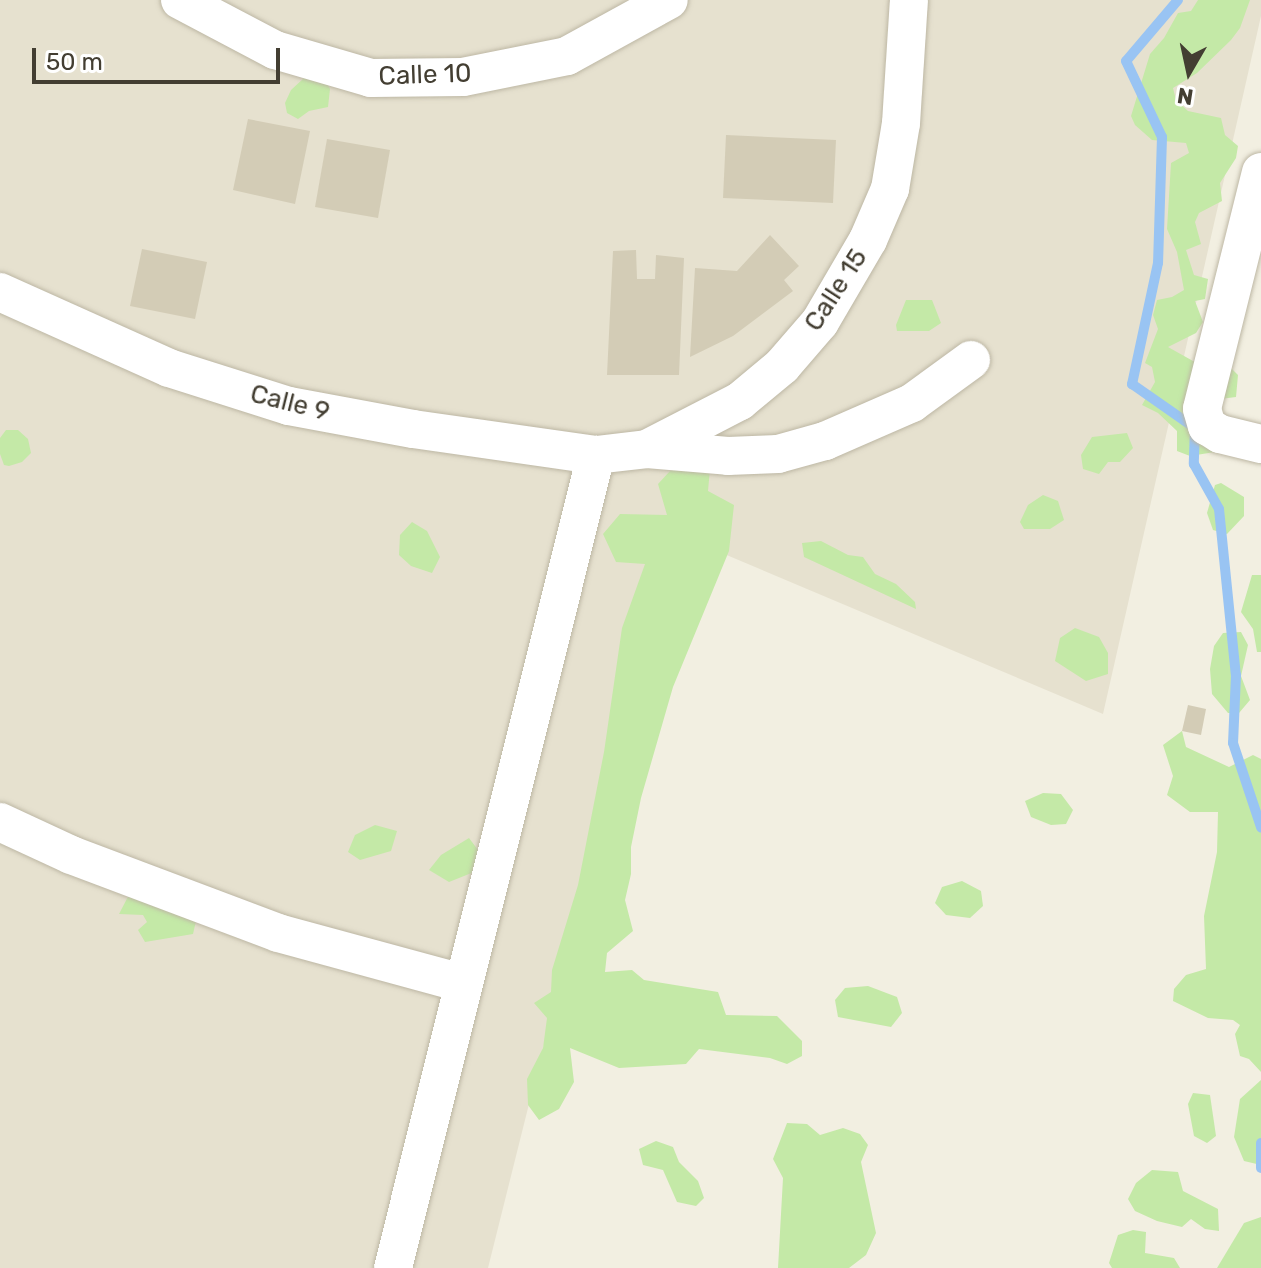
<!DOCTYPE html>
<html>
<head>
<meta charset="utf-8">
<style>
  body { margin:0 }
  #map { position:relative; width:1261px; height:1268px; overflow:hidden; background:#f2efe1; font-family:Rubik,sans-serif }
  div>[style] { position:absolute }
  .residential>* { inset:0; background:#e6e1cf }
  .green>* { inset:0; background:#c4e9a7 }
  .stream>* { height:10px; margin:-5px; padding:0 5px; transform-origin:5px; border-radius:5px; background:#99c4f3 }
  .building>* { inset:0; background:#d3ccb6 }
  .roads { filter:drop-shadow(0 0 2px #bdb7a4) drop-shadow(0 0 2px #bdb7a4) }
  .minor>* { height:38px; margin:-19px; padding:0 19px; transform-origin:19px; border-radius:19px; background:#fff }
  span { translate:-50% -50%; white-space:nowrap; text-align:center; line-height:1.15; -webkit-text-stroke:6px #fff; paint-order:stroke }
  .street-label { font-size:26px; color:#433e32 }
  .north { position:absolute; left:1149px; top:32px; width:80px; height:80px; -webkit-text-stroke:6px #fff; paint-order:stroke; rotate:189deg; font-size:22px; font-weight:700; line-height:32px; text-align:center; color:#433e32 }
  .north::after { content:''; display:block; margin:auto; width:28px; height:36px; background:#433e32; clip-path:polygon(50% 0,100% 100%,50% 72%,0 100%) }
  .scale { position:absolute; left:32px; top:48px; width:248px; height:36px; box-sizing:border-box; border:4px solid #433e32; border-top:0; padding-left:10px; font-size:24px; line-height:28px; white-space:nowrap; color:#433e32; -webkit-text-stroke:6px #fff; paint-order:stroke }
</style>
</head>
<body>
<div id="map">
  <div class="residential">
    <div style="clip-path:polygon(0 0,1261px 0,1261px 16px,1103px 714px,672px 532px,488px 1268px,0 1268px)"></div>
  </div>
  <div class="green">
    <div style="clip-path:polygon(1198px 0,1250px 0,1240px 28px,1231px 40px,1197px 73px,1173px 88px,1176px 100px,1188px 111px,1221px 118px,1225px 135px,1238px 146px,1236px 158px,1220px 183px,1222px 201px,1199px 213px,1195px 222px,1201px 244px,1186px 250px,1194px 275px,1208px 279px,1205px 299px,1195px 301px,1203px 322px,1196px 333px,1168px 347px,1193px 361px,1223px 360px,1238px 375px,1236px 397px,1220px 399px,1221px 451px,1190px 456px,1177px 451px,1177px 431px,1158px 413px,1142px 405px,1155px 382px,1152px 367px,1145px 363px,1158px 329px,1153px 315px,1157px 300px,1172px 297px,1184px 290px,1177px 252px,1167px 229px,1171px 163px,1189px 153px,1186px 143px,1152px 140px,1135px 125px,1131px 116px,1150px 54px,1164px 38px,1178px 13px,1191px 11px)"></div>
    <div style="clip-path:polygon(323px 74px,330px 89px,328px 107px,309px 111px,298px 119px,287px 113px,285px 103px,291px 90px,304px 78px)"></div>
    <div style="clip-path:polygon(906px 300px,932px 300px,941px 323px,929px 331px,897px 331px,896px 325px)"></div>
    <div style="clip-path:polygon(6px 430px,18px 430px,28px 439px,31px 453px,22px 462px,9px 466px,4px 465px,0 454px,0 438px)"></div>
    <div style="clip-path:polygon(1127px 433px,1133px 448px,1120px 462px,1108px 462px,1099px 474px,1083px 469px,1081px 455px,1092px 437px)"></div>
    <div style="clip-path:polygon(682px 458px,710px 469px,708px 491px,734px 505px,729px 551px,673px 687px,641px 798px,631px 847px,631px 874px,625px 900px,633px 931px,607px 953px,605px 972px,632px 970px,644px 980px,718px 992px,726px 1015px,777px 1016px,802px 1041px,802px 1056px,787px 1064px,770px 1058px,699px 1049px,686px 1064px,619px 1068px,570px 1048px,574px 1082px,559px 1109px,539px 1120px,528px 1105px,527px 1079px,543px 1048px,547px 1018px,534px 1003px,551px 992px,552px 970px,578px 885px,604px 752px,622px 628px,645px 564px,616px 562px,603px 534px,620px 514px,667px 515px,658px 484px)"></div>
    <div style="clip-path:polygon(1221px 483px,1244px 497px,1244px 516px,1227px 534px,1213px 530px,1207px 513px,1215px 485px)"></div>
    <div style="clip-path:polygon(1043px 495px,1058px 501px,1064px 520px,1050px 529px,1024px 529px,1020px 522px,1028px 505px)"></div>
    <div style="clip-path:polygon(412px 522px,427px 531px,440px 557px,432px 573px,411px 566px,399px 555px,400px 535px)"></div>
    <div style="clip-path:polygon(821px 541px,848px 555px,863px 557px,875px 574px,896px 584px,915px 602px,916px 609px,804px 557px,802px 543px)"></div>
    <div style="clip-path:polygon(1252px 575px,1261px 575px,1261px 652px,1257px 652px,1253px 629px,1241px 612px)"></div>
    <div style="clip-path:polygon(1075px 628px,1099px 637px,1108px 653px,1108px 674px,1086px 681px,1055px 661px,1060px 638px)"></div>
    <div style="clip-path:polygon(1241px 632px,1248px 645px,1241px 676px,1250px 700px,1239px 713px,1228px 713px,1212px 694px,1210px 669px,1214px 646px,1223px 633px)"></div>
    <div style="clip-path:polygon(1182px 731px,1186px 747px,1229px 767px,1253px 755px,1261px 759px,1261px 1072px,1249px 1059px,1240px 1056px,1235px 1034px,1240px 1025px,1233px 1020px,1208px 1018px,1173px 1001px,1174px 989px,1186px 975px,1206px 969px,1204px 916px,1217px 852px,1218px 812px,1190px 812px,1167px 795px,1173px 776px,1163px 745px)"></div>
    <div style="clip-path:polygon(1043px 793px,1061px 794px,1073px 810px,1066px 824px,1051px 825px,1031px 817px,1025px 801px)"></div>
    <div style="clip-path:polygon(375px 825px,397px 831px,391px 851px,360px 860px,348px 852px,355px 835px)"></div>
    <div style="clip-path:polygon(469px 838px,481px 854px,479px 870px,449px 882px,429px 870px,441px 855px)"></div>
    <div style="clip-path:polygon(962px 881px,981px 891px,983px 906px,970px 918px,946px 915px,935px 903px,942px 887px)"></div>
    <div style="clip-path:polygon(132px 889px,196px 921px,193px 934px,145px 942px,138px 930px,147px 922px,143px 915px,119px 914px)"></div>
    <div style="clip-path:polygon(868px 986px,897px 997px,902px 1013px,891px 1027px,838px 1017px,835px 1000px,845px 988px)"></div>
    <div style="clip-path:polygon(1261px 1080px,1261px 1165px,1244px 1161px,1234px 1137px,1240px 1099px)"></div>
    <div style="clip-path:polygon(1193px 1093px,1210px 1095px,1216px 1136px,1207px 1143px,1194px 1136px,1188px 1104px)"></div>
    <div style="clip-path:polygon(787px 1123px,807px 1124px,820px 1135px,843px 1128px,860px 1134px,868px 1145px,861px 1162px,876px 1233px,866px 1255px,849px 1268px,778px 1268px,783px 1178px,773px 1159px)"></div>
    <div style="clip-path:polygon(656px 1141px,673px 1147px,679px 1162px,698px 1181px,704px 1198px,696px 1206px,677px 1202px,663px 1170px,643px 1165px,639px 1149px)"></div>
    <div style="clip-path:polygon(1152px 1170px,1178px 1172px,1183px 1191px,1218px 1209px,1219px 1231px,1205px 1229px,1191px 1219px,1182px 1227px,1157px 1221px,1135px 1211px,1128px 1199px,1136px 1183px)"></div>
    <div style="clip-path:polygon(1261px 1217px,1261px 1268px,1217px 1268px,1244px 1223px)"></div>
    <div style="clip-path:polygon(1133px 1230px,1146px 1232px,1145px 1253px,1174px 1258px,1180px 1268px,1112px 1268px,1109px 1263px,1118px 1235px)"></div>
  </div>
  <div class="stream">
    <div style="left:1178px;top:0;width:80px;rotate:130.4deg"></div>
    <div style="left:1126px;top:61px;width:84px;rotate:64.7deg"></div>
    <div style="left:1162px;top:137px;width:126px;rotate:91.8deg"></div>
    <div style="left:1158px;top:263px;width:124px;rotate:102.1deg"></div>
    <div style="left:1132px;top:384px;width:77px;rotate:34.9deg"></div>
    <div style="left:1195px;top:428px;width:36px;rotate:92deg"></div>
    <div style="left:1194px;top:464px;width:51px;rotate:60.9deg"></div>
    <div style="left:1219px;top:509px;width:167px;rotate:84.2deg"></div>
    <div style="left:1236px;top:675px;width:68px;rotate:92.5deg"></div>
    <div style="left:1233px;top:743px;width:89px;rotate:71.6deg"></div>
    <div style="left:1261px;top:1143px;width:25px;rotate:90deg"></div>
  </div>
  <div class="building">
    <div style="clip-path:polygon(248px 119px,310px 131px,295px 204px,233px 190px)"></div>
    <div style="clip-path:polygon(726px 135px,836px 140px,833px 203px,723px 198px)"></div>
    <div style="clip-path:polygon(327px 139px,390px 150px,378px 218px,315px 207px)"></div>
    <div style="clip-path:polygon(770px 235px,799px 266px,784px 280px,793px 291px,733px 336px,690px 357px,695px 268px,737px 271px)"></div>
    <div style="clip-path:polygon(142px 249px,207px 262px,195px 319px,130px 306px)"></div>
    <div style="clip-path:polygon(636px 250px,637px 279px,655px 279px,656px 255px,684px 258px,679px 375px,607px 375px,613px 251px)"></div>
    <div style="clip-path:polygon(1188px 705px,1206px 709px,1201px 735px,1182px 731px)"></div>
  </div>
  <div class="roads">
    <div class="minor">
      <div style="left:180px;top:0;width:107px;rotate:27.8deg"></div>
      <div style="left:275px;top:50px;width:100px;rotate:16.3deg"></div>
      <div style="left:371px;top:78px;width:92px;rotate:-0.6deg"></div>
      <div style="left:463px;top:77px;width:106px;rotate:-11.4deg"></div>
      <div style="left:567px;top:56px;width:116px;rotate:-28.8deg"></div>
      <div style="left:1261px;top:172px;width:244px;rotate:104deg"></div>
      <div style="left:1202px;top:409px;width:18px;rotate:74deg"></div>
      <div style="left:1207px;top:426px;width:15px;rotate:32deg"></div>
      <div style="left:1220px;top:434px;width:42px;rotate:13.7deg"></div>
      <div style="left:0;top:292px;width:185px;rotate:24.2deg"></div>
      <div style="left:169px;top:368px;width:126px;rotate:17.6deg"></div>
      <div style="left:289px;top:406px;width:126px;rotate:10.5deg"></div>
      <div style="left:413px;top:429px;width:185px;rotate:8.1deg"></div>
      <div style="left:596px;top:455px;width:51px;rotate:-6.7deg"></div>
      <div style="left:647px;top:449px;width:105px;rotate:-27.3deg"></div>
      <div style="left:740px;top:401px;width:55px;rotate:-39.8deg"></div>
      <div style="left:782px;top:366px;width:58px;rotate:-49.2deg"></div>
      <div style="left:820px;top:322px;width:95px;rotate:-59.7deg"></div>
      <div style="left:868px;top:240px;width:56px;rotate:-66.7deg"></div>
      <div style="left:890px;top:189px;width:67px;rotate:-80.5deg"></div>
      <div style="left:901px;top:123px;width:123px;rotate:-86.3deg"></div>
      <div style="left:647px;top:449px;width:81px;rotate:4.9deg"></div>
      <div style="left:728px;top:456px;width:50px;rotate:-2.3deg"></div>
      <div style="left:778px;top:454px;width:49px;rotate:-15.5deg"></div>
      <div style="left:825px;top:441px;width:95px;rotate:-23.6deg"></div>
      <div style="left:912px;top:403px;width:73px;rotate:-36.1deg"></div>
      <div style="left:0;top:822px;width:78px;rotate:24.9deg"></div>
      <div style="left:71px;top:855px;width:221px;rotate:20.6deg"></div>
      <div style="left:278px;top:933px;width:191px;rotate:15.2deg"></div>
      <div style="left:393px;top:1268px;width:838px;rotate:-75.98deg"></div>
    </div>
  </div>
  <div class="street-label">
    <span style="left:425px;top:75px;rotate:-2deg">Calle 10</span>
    <span style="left:836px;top:290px;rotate:-57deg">Calle 15</span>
    <span style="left:290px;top:403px;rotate:14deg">Calle 9</span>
  </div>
  <div class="north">N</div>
  <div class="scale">50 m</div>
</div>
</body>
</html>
